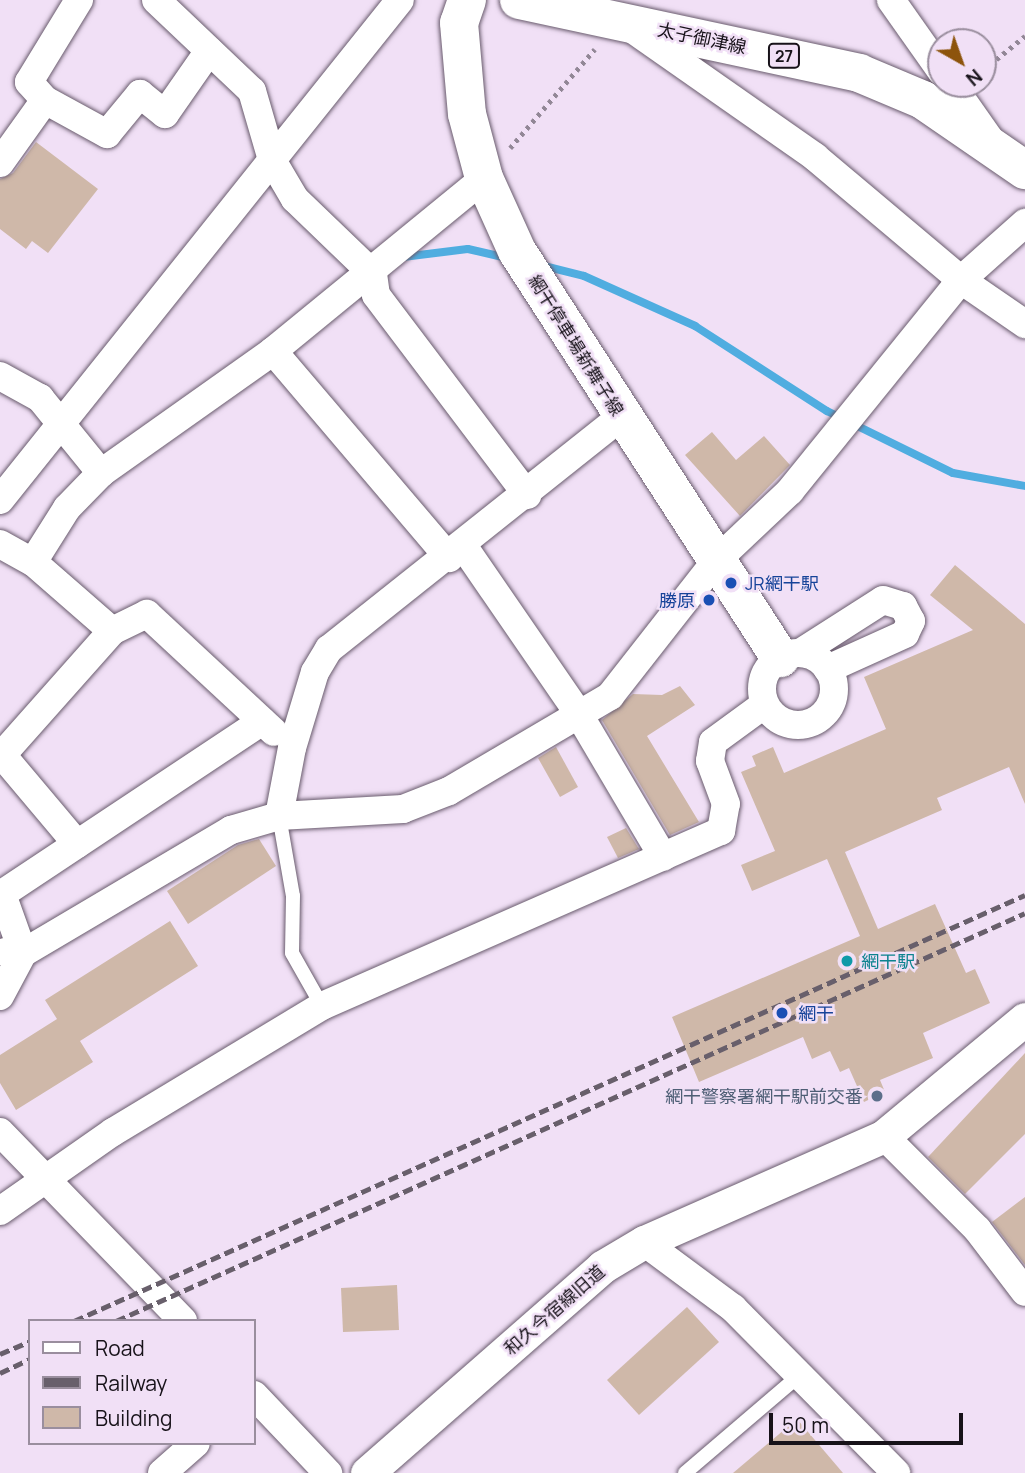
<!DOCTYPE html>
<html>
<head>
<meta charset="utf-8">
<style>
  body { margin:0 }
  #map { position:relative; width:1025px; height:1473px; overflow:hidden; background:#f1e0f6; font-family:Manrope,"Noto Sans JP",sans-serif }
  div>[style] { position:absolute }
  .stream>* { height:8px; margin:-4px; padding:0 4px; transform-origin:4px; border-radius:4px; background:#50ade0 }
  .building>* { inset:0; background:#cfb8a9 }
  .path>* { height:4.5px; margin-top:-2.25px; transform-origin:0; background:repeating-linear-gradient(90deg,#928796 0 3.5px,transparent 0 8.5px) }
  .roads { filter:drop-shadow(0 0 2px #695b6d) drop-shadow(0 0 2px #695b6d) }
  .service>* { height:14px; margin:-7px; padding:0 7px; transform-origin:7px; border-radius:7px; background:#fff }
  .minor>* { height:28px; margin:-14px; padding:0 14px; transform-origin:14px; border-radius:14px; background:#fff }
  .minor>.ring { margin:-14px; padding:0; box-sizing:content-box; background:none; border:28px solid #fff; border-radius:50% }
  .tertiary>* { height:33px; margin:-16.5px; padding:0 16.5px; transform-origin:16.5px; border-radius:16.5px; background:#fff }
  .secondary>* { height:38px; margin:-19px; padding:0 19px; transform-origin:19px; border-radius:19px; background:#fff }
  .primary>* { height:38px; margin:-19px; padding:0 19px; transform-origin:19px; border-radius:19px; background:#fff }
  .rail>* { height:5px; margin-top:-2.5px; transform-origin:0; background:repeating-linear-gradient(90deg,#685f6b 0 10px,transparent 0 15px) }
  .dots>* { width:19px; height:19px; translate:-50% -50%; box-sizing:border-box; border:4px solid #f1e0f6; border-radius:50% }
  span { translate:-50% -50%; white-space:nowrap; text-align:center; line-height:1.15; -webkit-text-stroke:5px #f1e0f6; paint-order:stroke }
  .shield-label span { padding:2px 5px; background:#f1e0f6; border:2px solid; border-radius:5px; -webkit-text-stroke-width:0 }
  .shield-label { font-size:16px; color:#171219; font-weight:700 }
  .street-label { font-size:18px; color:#171219 }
  .transit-label { font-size:18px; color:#164399 }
  .left { translate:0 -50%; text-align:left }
  .right { translate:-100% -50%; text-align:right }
  .culture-label { font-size:18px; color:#0d838f }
  .service-label { font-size:18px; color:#4e5e75 }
  .legend { position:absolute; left:28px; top:1319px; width:228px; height:126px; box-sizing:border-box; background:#f1e0f6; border:2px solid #9a8e9e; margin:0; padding:9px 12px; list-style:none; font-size:21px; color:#171219 }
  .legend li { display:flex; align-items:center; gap:14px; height:35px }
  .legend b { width:35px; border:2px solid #9a8e9e }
  .north { position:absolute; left:927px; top:28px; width:70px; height:70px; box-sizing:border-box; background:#f1e0f6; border:2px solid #9a8e9e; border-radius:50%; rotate:140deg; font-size:19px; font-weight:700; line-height:28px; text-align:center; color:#171219 }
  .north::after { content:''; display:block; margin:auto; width:24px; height:32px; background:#8d540c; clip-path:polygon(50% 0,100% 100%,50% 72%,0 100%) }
  .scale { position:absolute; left:769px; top:1413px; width:194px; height:32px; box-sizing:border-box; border:4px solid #171219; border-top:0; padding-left:9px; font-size:21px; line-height:24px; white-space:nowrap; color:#171219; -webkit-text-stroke:5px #f1e0f6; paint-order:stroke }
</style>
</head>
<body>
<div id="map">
  <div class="stream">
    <div style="left:403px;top:257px;width:65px;rotate:-7deg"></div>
    <div style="left:468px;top:249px;width:40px;rotate:13deg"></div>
    <div style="left:540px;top:265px;width:45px;rotate:14deg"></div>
    <div style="left:584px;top:276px;width:122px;rotate:24.2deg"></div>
    <div style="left:695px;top:326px;width:157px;rotate:32.8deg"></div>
    <div style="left:827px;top:411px;width:140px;rotate:26.2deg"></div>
    <div style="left:953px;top:473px;width:73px;rotate:10.2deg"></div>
  </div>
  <div class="building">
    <div style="clip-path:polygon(36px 142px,98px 189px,48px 253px,32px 241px,26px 249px,0 229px,0 179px,13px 173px)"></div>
    <div style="clip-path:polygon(712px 432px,736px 460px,764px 436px,790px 465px,740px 516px,685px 455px)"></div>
    <div style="clip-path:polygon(955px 565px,1025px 624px,1025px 804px,1009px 767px,937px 798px,942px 810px,845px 852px,878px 929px,935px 904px,966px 973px,975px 969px,990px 1003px,923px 1033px,933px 1058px,880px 1080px,885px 1092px,864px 1102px,849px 1068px,840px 1072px,830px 1051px,812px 1059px,803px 1037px,699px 1082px,672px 1017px,860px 936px,827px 859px,752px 891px,741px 865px,775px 851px,741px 772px,756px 766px,752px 756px,773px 747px,784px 773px,886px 729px,864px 677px,973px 630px,930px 595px)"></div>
    <div style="clip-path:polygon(680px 686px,695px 705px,647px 736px,699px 822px,670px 835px,602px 720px,633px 694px,662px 695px)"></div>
    <div style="clip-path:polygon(556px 747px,578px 787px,560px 797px,538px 758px)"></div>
    <div style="clip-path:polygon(626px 828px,639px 849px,618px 858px,607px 837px)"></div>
    <div style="clip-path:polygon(259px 839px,276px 866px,188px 924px,167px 891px,238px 845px)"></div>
    <div style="clip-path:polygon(170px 921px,198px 966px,80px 1041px,93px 1062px,16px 1110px,0 1083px,0 1055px,57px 1019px,45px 1000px)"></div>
    <div style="clip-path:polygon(1025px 1053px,1025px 1134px,965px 1194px,928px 1157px)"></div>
    <div style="clip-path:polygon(1025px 1197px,1025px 1265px,992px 1222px)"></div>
    <div style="clip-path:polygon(397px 1285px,399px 1330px,343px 1332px,341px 1288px)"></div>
    <div style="clip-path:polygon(687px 1307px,719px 1342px,639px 1415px,607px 1380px)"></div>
    <div style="clip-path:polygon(797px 1419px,843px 1473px,733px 1473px)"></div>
  </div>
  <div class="path">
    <div style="left:983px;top:70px;width:54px;rotate:-39deg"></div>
    <div style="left:510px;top:148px;width:130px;rotate:-49.4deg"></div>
  </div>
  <div class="roads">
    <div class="service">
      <div style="left:279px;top:816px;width:81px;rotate:80.1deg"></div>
      <div style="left:293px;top:896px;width:57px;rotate:91deg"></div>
      <div style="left:292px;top:953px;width:61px;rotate:60.5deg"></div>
      <div style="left:685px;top:1473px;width:154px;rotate:-40.5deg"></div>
    </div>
    <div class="minor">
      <div style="left:156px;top:0;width:132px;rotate:43.5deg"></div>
      <div style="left:252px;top:91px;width:72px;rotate:73.8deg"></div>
      <div style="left:272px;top:160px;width:45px;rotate:59.5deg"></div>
      <div style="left:295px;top:199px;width:108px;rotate:43.9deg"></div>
      <div style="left:373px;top:274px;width:21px;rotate:82deg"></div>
      <div style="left:376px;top:295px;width:251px;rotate:52.9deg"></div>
      <div style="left:891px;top:0;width:87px;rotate:54.8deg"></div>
      <div style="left:631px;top:28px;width:225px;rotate:35deg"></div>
      <div style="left:815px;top:157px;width:191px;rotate:40.1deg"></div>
      <div style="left:961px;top:280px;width:78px;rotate:34.5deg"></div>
      <div style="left:951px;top:84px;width:66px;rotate:54.9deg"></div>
      <div style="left:45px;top:100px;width:71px;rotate:28.7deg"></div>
      <div style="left:107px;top:134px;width:52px;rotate:-50.5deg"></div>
      <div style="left:140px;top:94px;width:32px;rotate:39deg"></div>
      <div style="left:165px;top:114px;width:77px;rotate:-55.1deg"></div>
      <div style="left:0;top:163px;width:77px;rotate:-54.5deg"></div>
      <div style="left:45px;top:100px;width:24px;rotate:-132deg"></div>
      <div style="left:29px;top:82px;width:96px;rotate:-58.6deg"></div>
      <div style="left:273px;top:351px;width:272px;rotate:49.6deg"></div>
      <div style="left:0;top:376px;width:46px;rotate:28.8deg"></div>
      <div style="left:40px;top:398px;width:97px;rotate:50.9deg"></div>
      <div style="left:0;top:500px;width:640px;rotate:-51.34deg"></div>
      <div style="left:0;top:544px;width:38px;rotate:29deg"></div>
      <div style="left:33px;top:562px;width:105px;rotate:41.1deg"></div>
      <div style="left:112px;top:631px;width:39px;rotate:-26deg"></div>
      <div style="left:147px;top:614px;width:173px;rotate:42.9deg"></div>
      <div style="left:464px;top:547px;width:201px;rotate:55.5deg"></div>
      <div style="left:578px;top:713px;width:167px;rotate:59.4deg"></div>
      <div style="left:33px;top:562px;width:64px;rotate:-57.8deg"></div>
      <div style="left:67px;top:508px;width:49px;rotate:-45.8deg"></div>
      <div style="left:101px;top:473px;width:211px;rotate:-35.3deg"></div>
      <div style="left:273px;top:351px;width:273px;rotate:-39.3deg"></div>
      <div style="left:800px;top:653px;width:98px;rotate:-32.6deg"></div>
      <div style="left:883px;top:600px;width:21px;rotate:17deg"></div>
      <div style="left:903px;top:606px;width:17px;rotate:62deg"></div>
      <div style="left:911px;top:621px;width:14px;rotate:115deg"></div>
      <div style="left:905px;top:634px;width:85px;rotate:155.6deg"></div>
      <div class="ring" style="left:762px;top:653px;width:44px;height:44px"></div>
      <div style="left:279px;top:816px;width:69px;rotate:-79.2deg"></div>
      <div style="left:292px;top:748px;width:79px;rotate:-73.2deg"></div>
      <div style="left:315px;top:672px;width:27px;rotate:-59deg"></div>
      <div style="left:329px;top:649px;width:373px;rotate:-38.5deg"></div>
      <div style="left:77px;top:844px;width:116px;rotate:-130.1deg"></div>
      <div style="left:2px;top:755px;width:166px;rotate:-48.4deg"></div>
      <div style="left:5px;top:952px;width:18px;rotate:3deg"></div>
      <div style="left:23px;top:953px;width:63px;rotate:-109.6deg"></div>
      <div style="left:2px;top:894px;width:312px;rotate:-33.6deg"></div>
      <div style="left:0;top:996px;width:49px;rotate:-61.9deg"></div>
      <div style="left:23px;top:953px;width:242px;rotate:-30.6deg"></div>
      <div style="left:231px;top:830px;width:50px;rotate:-16.3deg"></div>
      <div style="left:279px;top:816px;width:124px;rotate:-3.2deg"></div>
      <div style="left:403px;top:809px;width:49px;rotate:-21.4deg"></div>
      <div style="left:449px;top:791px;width:187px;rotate:-30.5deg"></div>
      <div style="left:610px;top:696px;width:172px;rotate:-51.9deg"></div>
      <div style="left:716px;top:561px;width:102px;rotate:-43.4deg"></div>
      <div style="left:790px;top:491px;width:272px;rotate:-51deg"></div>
      <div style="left:961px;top:280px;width:86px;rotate:-41.7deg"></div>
      <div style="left:0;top:1132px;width:263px;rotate:45.9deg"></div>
      <div style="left:884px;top:1136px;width:132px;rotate:45deg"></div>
      <div style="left:977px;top:1229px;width:79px;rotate:52.7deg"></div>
      <div style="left:0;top:1211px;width:138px;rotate:-35deg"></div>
      <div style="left:113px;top:1132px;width:244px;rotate:-31.1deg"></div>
      <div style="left:322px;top:1006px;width:436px;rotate:-23.7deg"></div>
      <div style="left:721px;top:831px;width:27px;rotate:-80deg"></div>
      <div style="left:726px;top:804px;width:46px;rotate:-110.4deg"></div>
      <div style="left:710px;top:761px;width:19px;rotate:-81deg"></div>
      <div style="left:713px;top:742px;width:64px;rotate:-36.2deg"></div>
      <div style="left:644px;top:1242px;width:111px;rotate:36.6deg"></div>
      <div style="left:733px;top:1308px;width:232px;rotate:45.3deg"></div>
      <div style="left:254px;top:1395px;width:108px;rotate:46.5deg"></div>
      <div style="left:162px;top:1473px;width:45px;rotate:-41.4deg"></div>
    </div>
    <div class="tertiary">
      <div style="left:367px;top:1473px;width:313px;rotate:-41.2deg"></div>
      <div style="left:602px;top:1267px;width:49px;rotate:-30.8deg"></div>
      <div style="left:644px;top:1242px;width:262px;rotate:-23.8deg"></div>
      <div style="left:884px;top:1136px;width:183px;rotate:-39.7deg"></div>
    </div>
    <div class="secondary">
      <div style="left:467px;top:0;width:24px;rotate:109deg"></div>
      <div style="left:459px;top:23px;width:91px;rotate:85deg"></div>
      <div style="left:467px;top:114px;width:66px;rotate:75.1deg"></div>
      <div style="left:484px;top:178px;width:80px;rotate:65.7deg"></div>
      <div style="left:517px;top:251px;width:485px;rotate:57.1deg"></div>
    </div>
    <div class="primary">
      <div style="left:519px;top:0;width:348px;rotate:12.1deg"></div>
      <div style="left:859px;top:73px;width:69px;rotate:22.9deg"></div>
      <div style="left:923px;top:100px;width:124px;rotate:34.5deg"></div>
    </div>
  </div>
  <div class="rail">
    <div style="left:74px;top:1321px;width:1042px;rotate:-24.13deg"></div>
    <div style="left:116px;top:1321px;width:996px;rotate:-24.17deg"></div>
    <div style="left:0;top:1354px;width:33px;rotate:-23deg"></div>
    <div style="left:0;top:1373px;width:33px;rotate:-25deg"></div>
  </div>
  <div class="dots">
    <div style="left:731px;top:583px;background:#1a4fb4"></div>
    <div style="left:709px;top:600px;background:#1a4fb4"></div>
    <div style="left:847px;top:961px;background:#0f9aa8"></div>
    <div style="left:782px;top:1013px;background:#1a4fb4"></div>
    <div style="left:877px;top:1096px;background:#5c6f8a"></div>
  </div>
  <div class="shield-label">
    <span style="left:784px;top:56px">27</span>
  </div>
  <div class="street-label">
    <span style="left:702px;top:38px;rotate:12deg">太子御津線</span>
    <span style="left:576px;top:345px;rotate:58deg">網干停車場新舞子線</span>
    <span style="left:554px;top:1310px;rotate:-41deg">和久今宿線旧道</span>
  </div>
  <div class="transit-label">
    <span class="left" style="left:745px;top:583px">JR網干駅</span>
    <span class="right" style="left:695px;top:600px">勝原</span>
    <span class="left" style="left:798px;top:1013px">網干</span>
  </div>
  <div class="culture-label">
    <span class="left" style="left:861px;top:961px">網干駅</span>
  </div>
  <div class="service-label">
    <span class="right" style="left:863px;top:1096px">網干警察署網干駅前交番</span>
  </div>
  <ul class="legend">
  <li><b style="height:9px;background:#fff"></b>Road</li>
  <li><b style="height:9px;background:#685f6b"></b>Railway</li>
  <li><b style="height:19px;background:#cfb8a9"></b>Building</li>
  </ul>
  <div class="north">N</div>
  <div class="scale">50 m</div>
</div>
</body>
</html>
